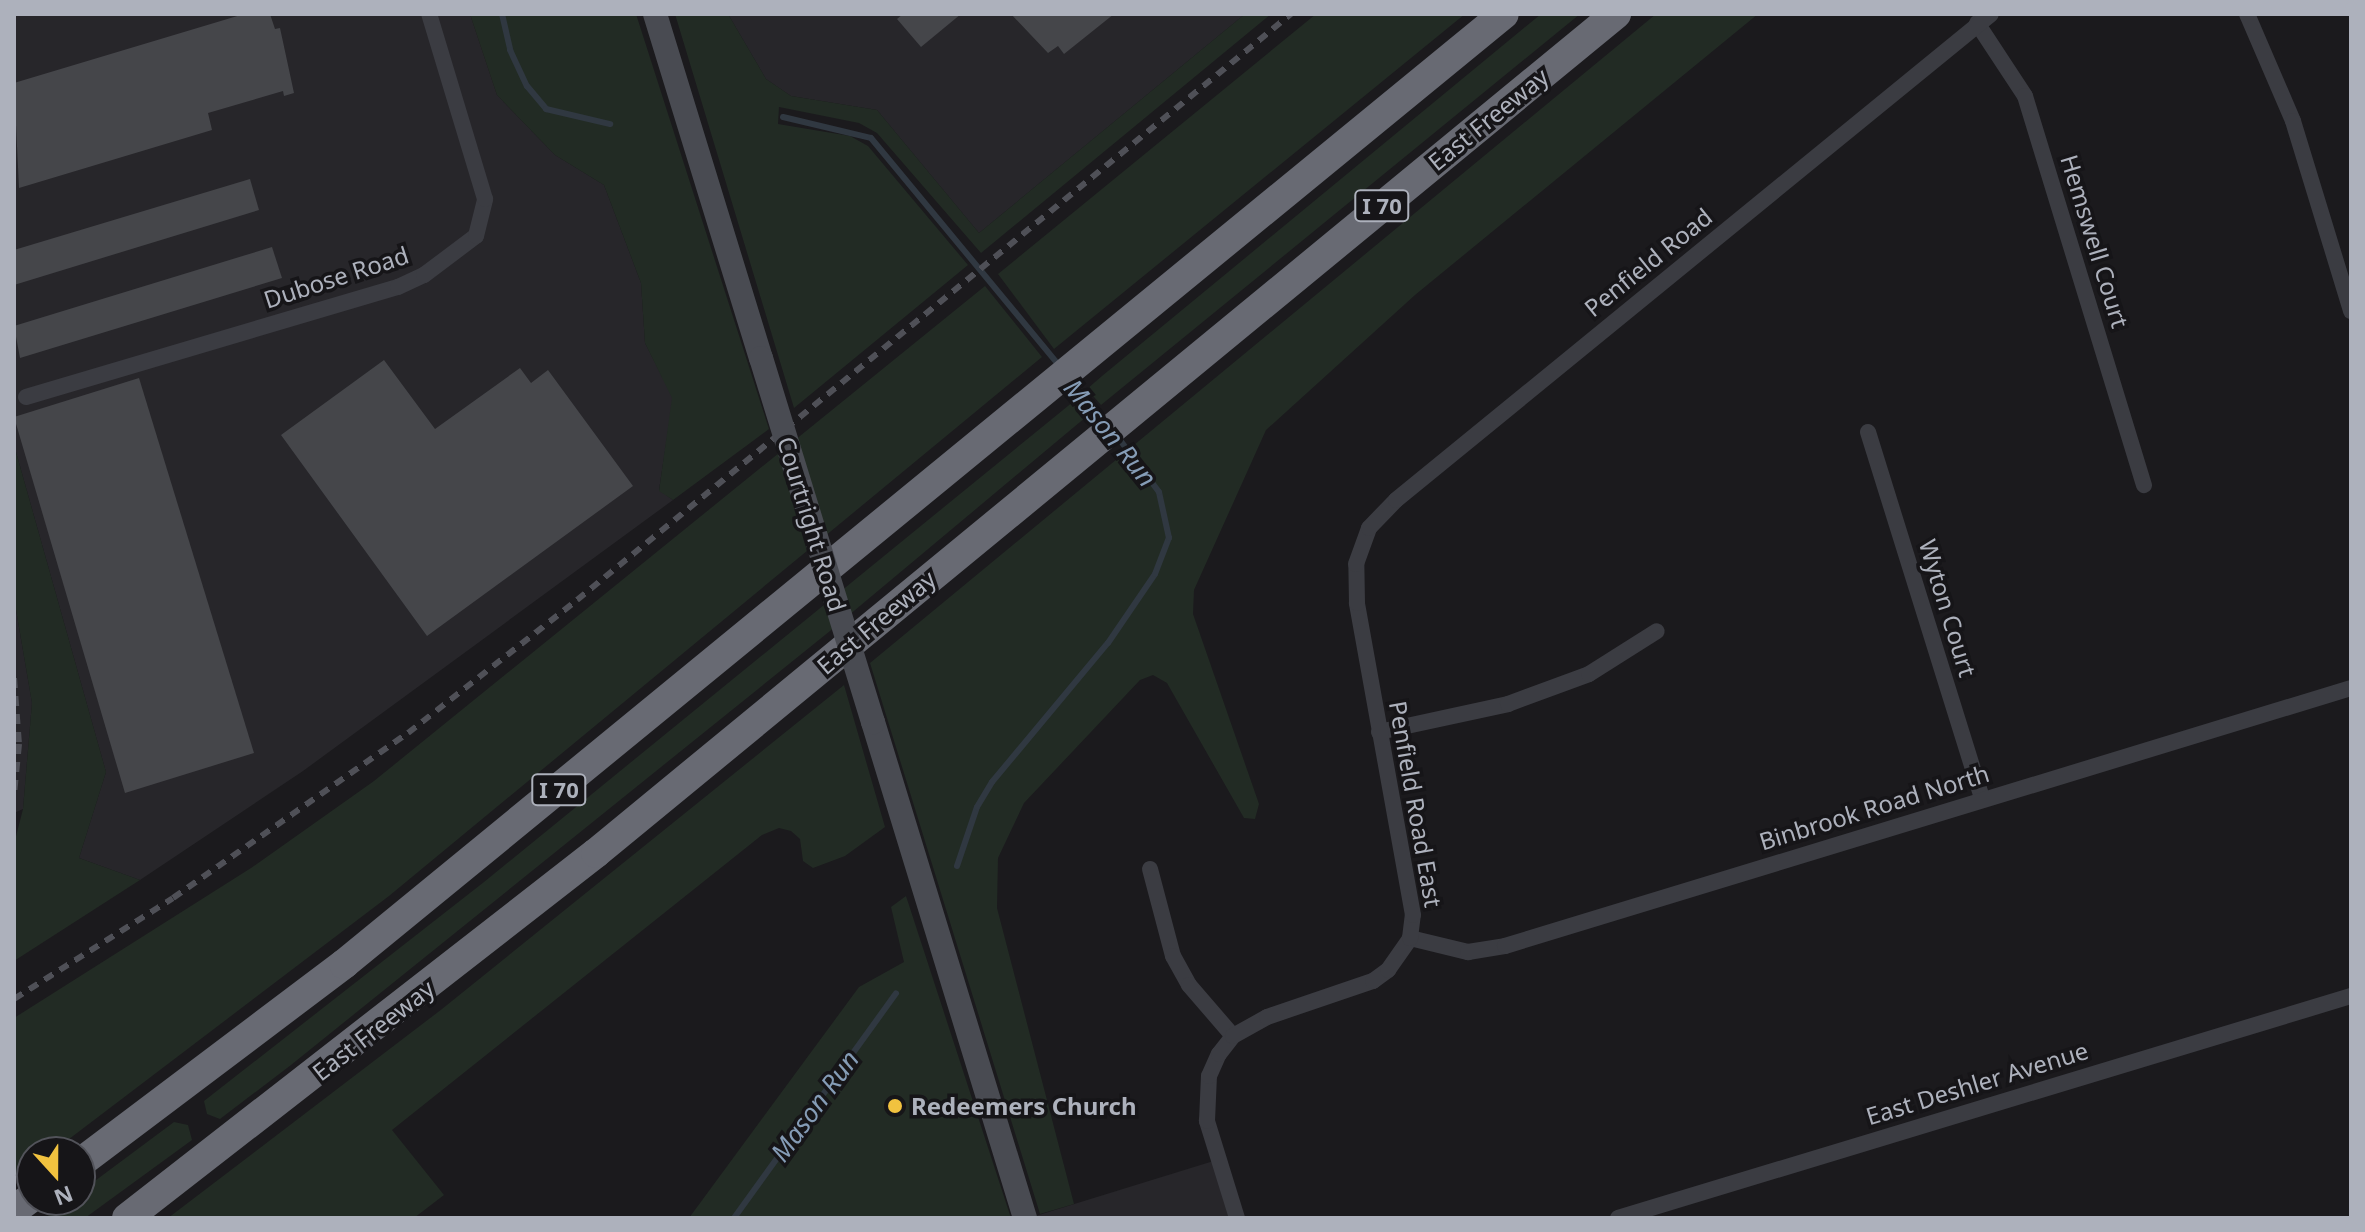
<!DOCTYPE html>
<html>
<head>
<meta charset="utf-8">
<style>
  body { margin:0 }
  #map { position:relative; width:2365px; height:1232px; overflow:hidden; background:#1b1a1d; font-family:"Noto Sans",sans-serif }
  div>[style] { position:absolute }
  .built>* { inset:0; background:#27262a }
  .green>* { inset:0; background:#222b24 }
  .stream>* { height:6px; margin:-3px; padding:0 3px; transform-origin:3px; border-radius:3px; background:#303841 }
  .building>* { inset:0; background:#45464a }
  .street>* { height:16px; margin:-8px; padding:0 8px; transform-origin:8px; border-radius:8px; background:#3b3c42 }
  .secondary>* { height:24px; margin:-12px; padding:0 12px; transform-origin:12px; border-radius:12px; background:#494b52 }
  .highway>* { height:30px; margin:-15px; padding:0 15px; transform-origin:15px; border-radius:15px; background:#686a73 }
  .rail>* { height:6px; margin-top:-3px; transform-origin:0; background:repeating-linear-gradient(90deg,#4f5057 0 10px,transparent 0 18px) }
  .secondary-bridge>* { height:24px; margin:-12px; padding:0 12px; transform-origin:12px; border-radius:12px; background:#494b52 }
  .dots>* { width:22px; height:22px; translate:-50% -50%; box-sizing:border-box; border:4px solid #161518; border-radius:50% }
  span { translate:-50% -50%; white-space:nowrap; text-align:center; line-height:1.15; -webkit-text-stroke:7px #161518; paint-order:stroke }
  .shield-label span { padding:2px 6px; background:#161518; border:2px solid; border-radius:6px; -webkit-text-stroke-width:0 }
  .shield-label { font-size:22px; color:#adb1bc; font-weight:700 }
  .street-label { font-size:24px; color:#adb1bc }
  .poi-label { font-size:24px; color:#adb1bc; font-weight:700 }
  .left { translate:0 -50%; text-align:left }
  .water-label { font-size:26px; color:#859cb6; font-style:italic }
  .frame { position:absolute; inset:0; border:16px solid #adb1bc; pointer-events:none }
  .north { position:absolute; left:16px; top:1136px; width:80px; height:80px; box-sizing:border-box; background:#161518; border:2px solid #52535a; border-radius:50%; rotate:159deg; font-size:22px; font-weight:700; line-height:32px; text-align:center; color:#adb1bc }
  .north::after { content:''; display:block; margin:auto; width:28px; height:36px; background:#f1c23f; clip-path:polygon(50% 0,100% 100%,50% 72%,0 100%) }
</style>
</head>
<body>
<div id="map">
  <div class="built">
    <div style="clip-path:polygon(14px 14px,470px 14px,497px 95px,555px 155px,604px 185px,641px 283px,645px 343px,673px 398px,659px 490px,673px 500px,303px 771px,140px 880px,79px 858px,106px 772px,14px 445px)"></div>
    <div style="clip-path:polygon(728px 14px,1245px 14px,979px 233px,877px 110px,791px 96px,766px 79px)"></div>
    <div style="clip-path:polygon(14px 598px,32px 703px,23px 809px,14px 813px)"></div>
    <div style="clip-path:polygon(1220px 1159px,1238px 1218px,1029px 1218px)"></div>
  </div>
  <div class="green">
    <div style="clip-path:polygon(470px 14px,636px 14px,769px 429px,673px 500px,659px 491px,672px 398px,645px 343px,641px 283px,604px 185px,555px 155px,497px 95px)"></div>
    <div style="clip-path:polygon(675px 14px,728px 14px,766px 79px,791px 96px,877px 110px,979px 233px,1245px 14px,1271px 14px,981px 253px,877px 133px,859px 123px,779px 107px,778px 124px,850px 136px,868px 146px,968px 265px,794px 408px)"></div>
    <div style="clip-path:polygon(1316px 14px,1465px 14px,1054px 349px,998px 274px)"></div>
    <div style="clip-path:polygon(1541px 14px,1580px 14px,1101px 405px,1087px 389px,1102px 376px)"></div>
    <div style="clip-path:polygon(1656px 14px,1758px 14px,1415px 295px,1266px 430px,1194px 590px,1193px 614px,1259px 804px,1255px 819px,1244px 818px,1167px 683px,1153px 675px,1140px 680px,1024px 803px,998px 858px,997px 908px,1074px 1204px,1040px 1214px,870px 663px)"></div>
    <div style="clip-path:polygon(985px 286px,1042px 357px,389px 896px,52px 1152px,32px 1152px,32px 1166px,14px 1179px,14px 1018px,251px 868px,374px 781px)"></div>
    <div style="clip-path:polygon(1079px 397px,1092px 412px,830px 631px,291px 1065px,220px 1119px,207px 1114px,204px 1101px,484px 882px)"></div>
    <div style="clip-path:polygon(14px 445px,106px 772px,79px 858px,140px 880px,14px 961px,14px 844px,23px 809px,32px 703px,14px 598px)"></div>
    <div style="clip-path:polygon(844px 685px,885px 827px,845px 856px,813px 868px,803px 861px,800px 839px,791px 831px,779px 828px,762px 835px,392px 1130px,444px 1195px,414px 1218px,168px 1218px,442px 1009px)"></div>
    <div style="clip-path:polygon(906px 896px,1011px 1218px,689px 1218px,859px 987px,904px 962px,891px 907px)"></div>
    <div style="clip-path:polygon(174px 1122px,188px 1125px,192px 1140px,85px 1218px,45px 1218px,69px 1200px,80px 1200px,80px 1192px)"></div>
  </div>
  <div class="stream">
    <div style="left:502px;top:14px;width:37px;rotate:77deg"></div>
    <div style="left:510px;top:50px;width:40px;rotate:65deg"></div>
    <div style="left:527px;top:86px;width:30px;rotate:50deg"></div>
    <div style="left:546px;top:109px;width:66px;rotate:13.2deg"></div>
    <div style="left:783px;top:117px;width:90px;rotate:13.4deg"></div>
    <div style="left:871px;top:138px;width:295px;rotate:50.4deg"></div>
    <div style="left:1071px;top:380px;width:53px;rotate:50.3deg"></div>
    <div style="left:957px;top:866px;width:62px;rotate:-71.3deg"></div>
    <div style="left:977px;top:807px;width:29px;rotate:-59deg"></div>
    <div style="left:992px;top:782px;width:181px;rotate:-50.2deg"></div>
    <div style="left:1108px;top:643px;width:83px;rotate:-55.7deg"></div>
    <div style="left:1155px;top:574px;width:39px;rotate:-69deg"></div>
    <div style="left:1169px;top:538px;width:47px;rotate:-102.3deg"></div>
    <div style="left:1159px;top:492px;width:70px;rotate:-126.9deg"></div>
    <div style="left:734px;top:1218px;width:277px;rotate:-54.2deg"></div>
  </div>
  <div class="building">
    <div style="clip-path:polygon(244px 14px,270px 14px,275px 29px,280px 28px,294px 93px,284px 96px,283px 91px,208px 113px,212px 130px,19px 188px,14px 83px)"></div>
    <div style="clip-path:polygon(903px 14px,961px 14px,921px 47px,897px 19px)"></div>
    <div style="clip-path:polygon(1011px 14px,1114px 14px,1064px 54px,1058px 46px,1048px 53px)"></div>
    <div style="clip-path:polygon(250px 179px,259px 210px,14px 285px,14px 250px)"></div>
    <div style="clip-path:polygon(272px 247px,282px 278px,20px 358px,14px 326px)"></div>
    <div style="clip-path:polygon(384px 360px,435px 429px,520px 368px,531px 383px,548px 370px,633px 486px,427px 636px,281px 435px)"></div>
    <div style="clip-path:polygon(139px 378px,254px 753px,125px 793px,14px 417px)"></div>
  </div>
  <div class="street">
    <div style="left:2247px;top:14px;width:116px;rotate:66.7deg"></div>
    <div style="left:2293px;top:121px;width:199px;rotate:73deg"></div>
    <div style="left:1977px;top:23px;width:87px;rotate:56.7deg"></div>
    <div style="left:2025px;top:96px;width:407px;rotate:73deg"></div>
    <div style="left:26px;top:397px;width:388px;rotate:-16.5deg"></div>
    <div style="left:398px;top:287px;width:29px;rotate:-25deg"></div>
    <div style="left:424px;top:275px;width:65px;rotate:-36.9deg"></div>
    <div style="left:476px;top:236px;width:38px;rotate:-76deg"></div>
    <div style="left:485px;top:199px;width:193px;rotate:-106.8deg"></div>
    <div style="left:1868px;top:432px;width:384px;rotate:72.7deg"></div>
    <div style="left:1379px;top:732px;width:132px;rotate:-12.2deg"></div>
    <div style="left:1508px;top:704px;width:86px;rotate:-20.3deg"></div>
    <div style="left:1589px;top:674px;width:80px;rotate:-32.3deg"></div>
    <div style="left:1150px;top:869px;width:90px;rotate:75.2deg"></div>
    <div style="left:1173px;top:956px;width:33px;rotate:61deg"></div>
    <div style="left:1189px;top:985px;width:67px;rotate:49.2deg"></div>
    <div style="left:1410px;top:938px;width:60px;rotate:13.6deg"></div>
    <div style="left:1468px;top:952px;width:37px;rotate:-9deg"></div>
    <div style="left:1505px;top:946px;width:884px;rotate:-16.96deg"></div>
    <div style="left:1237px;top:1218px;width:102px;rotate:-107.2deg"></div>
    <div style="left:1207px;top:1121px;width:45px;rotate:-87.5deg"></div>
    <div style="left:1209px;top:1076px;width:24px;rotate:-66deg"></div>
    <div style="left:1219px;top:1054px;width:23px;rotate:-52deg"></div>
    <div style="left:1233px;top:1036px;width:39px;rotate:-29deg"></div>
    <div style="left:1267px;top:1017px;width:112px;rotate:-18.8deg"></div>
    <div style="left:1373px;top:981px;width:19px;rotate:-36deg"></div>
    <div style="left:1388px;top:970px;width:39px;rotate:-55deg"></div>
    <div style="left:1410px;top:938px;width:23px;rotate:-83deg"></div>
    <div style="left:1413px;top:915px;width:317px;rotate:-100.2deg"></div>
    <div style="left:1357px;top:603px;width:39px;rotate:-91deg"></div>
    <div style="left:1356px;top:564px;width:38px;rotate:-70deg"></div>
    <div style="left:1369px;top:528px;width:39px;rotate:-46deg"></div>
    <div style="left:1396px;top:500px;width:768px;rotate:-39.24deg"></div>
    <div style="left:1618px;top:1218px;width:766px;rotate:-16.85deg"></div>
  </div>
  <div class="secondary">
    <div style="left:655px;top:14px;width:360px;rotate:72.9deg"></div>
    <div style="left:873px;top:722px;width:519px;rotate:72.96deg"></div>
  </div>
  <div class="highway">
    <div style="left:80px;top:1163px;width:331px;rotate:-37deg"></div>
    <div style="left:344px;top:964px;width:1499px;rotate:-39.32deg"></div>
    <div style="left:14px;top:1210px;width:22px;rotate:-36deg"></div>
    <div style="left:127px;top:1218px;width:594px;rotate:-37.89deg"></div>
    <div style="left:596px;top:853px;width:1321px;rotate:-39.44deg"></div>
  </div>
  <div class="rail">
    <div style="left:14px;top:678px;width:66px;rotate:85.7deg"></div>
    <div style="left:19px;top:744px;width:50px;rotate:95.7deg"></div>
    <div style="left:14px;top:999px;width:188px;rotate:-32.4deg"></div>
    <div style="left:173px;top:898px;width:287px;rotate:-35.1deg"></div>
    <div style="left:408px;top:733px;width:215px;rotate:-38.2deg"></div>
    <div style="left:577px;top:600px;width:924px;rotate:-39.38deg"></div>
  </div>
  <div class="secondary-bridge">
    <div style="left:761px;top:358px;width:381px;rotate:72.9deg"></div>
  </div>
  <div class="dots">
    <div style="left:895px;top:1106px;background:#f1c23f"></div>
  </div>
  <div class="shield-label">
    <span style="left:1382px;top:206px">I 70</span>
    <span style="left:559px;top:790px">I 70</span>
  </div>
  <div class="street-label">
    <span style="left:1488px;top:119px;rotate:-39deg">East Freeway</span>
    <span style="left:2095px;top:241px;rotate:73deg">Hemswell Court</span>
    <span style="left:1648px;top:262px;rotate:-39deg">Penfield Road</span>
    <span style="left:336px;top:277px;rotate:-18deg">Dubose Road</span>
    <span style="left:812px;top:524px;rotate:73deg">Courtright Road</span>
    <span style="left:1948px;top:608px;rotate:73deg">Wyton Court</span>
    <span style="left:876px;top:622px;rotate:-40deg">East Freeway</span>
    <span style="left:1416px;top:804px;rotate:80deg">Penfield Road East</span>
    <span style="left:1874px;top:807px;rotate:-17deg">Binbrook Road North</span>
    <span style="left:373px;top:1030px;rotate:-38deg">East Freeway</span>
    <span style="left:1977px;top:1083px;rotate:-17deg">East Deshler Avenue</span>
  </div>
  <div class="poi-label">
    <span class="left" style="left:911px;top:1106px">Redeemers Church</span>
  </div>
  <div class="water-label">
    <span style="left:1110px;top:433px;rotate:51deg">Mason Run</span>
    <span style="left:815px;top:1106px;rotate:-54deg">Mason Run</span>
  </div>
  <div class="frame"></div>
  <div class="north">N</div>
</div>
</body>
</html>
